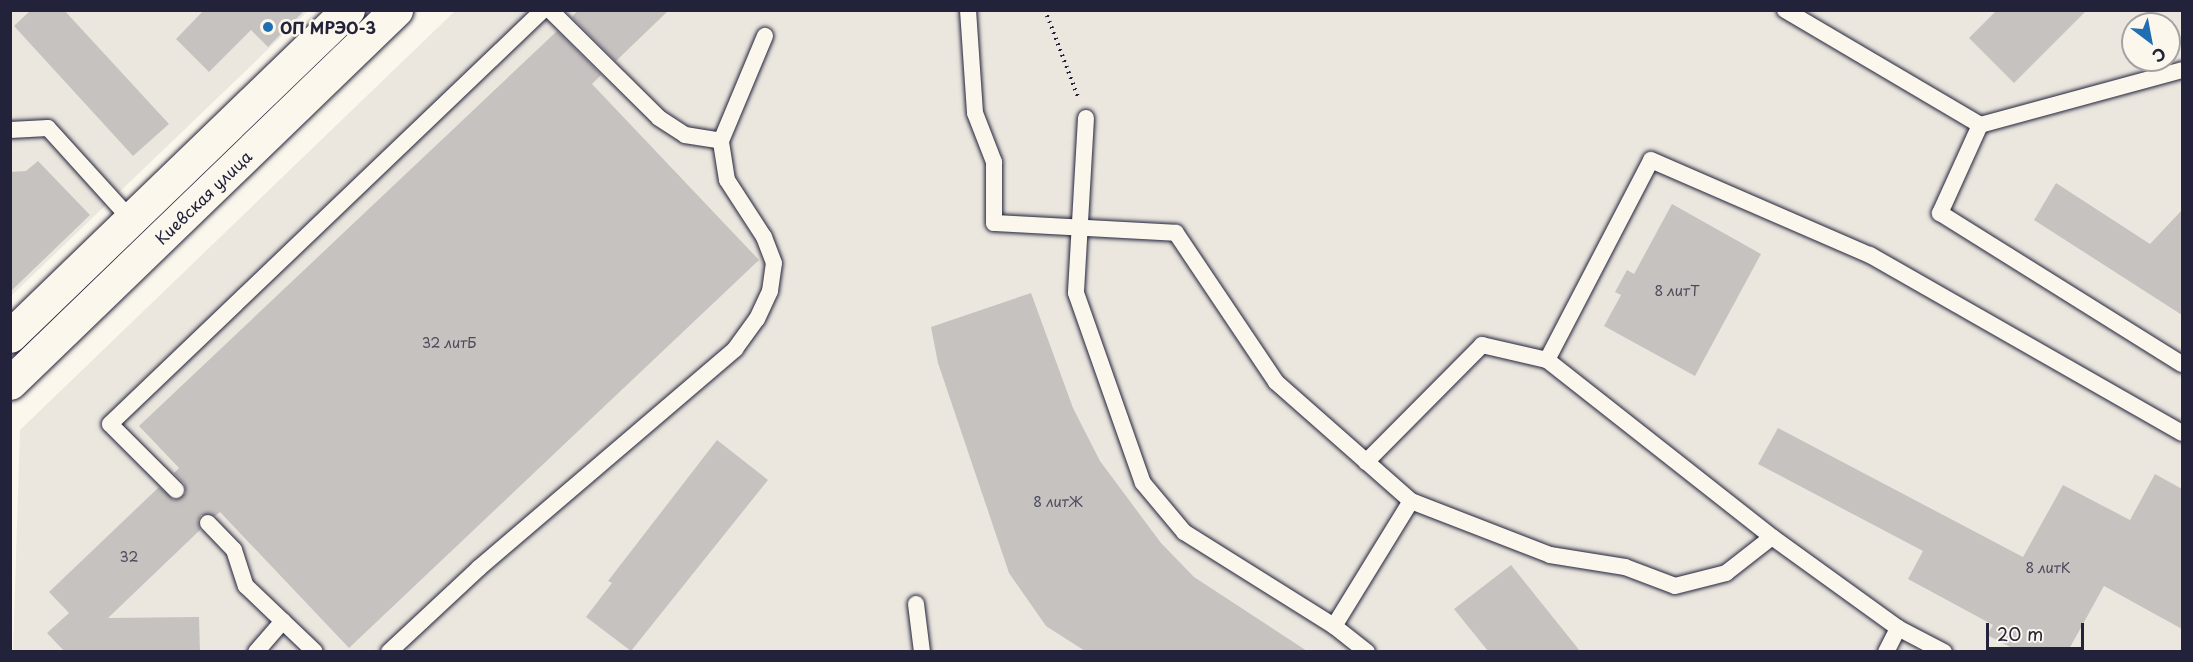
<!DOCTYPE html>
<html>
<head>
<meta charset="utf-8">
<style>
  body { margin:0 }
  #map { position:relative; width:2193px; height:662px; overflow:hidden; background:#fbf7ec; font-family:"Playpen Sans",sans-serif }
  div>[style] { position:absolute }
  .built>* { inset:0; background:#ebe7df }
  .building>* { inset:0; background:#c6c2c0 }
  .path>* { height:4px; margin-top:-2px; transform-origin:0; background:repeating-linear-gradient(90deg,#22223b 0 1.5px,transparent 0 6px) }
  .roads { filter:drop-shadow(0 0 2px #22223b) drop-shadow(0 0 2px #22223b) }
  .lane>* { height:16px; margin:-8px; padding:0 8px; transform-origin:8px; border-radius:8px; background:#fbf7ec }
  .secondary>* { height:33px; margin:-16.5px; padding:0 16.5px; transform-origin:16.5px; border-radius:16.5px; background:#fbf7ec }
  .dots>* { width:16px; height:16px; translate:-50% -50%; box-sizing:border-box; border:3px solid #fbf7ec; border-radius:50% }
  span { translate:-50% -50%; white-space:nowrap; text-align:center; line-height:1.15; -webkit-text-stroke:5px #fbf7ec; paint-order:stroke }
  .number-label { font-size:14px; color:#4b4a5c }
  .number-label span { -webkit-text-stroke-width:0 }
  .poi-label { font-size:16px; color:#22223b; font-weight:700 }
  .left { translate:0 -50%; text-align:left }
  .street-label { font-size:16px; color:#22223b }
  .frame { position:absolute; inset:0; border:12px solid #22223b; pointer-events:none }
  .north { position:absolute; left:2121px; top:12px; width:60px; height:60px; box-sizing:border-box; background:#fbf7ec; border:2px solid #a4a2a5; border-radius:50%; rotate:148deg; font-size:16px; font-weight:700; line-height:24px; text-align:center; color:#22223b }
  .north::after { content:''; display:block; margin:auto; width:21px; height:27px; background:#1f6fb2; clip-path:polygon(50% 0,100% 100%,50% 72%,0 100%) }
  .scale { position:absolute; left:1986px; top:623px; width:98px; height:27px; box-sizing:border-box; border:3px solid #22223b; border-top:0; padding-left:8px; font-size:18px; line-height:21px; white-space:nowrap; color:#22223b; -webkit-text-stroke:4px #fbf7ec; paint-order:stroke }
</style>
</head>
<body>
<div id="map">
  <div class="built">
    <div style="clip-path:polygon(11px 11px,308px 11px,11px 296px)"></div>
    <div style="clip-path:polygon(evenodd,455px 11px,2182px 11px,2182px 651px,13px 652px,20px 430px,455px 11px,2133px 24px,2169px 24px,2169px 60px,2133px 60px,2133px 24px)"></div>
  </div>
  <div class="building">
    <div style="clip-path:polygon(31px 10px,64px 10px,169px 124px,133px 156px,14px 26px)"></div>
    <div style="clip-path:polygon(204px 10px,305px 10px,268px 47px,251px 30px,209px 72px,176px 39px)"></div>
    <div style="clip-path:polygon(578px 10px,669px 10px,616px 61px,572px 17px)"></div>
    <div style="clip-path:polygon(1997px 10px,2087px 10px,2014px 83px,1969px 38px)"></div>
    <div style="clip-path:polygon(557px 31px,601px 75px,592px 84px,759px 260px,349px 648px,220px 512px,215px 516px,201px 515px,198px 521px,200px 530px,108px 618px,199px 617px,200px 651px,64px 651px,47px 633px,69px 613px,49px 592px,159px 487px,174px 500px,186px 493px,184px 483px,174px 473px,179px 468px,139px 426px)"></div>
    <div style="clip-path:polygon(38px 161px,90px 215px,10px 292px,10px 172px,26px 171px)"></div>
    <div style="clip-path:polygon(2056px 183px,2150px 244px,2182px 210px,2182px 315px,2034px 220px)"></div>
    <div style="clip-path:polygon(1672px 204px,1761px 254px,1695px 376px,1604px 326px,1621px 295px,1615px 292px,1627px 270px,1634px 274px)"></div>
    <div style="clip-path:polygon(1031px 293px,1073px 408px,1100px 461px,1161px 543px,1194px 577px,1307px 651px,1085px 651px,1046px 626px,1009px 573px,938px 363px,931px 327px)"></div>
    <div style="clip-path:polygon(1778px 428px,2023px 557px,2063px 485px,2130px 520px,2155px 474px,2182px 489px,2182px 629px,2104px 586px,2068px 651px,2018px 651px,1987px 635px,1993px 625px,1908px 579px,1923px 551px,1758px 464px)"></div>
    <div style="clip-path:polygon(717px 440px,768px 480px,631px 651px,586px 617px,612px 583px,608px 581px)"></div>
    <div style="clip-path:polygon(1511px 565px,1580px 651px,1488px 651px,1454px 609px)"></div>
  </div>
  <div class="path">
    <div style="left:1045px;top:10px;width:93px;rotate:69.2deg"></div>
  </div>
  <div class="roads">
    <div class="lane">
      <div style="left:550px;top:10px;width:153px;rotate:44.7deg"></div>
      <div style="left:659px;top:118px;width:31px;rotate:33deg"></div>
      <div style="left:685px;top:135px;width:36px;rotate:9deg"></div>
      <div style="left:968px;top:10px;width:103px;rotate:86.1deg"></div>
      <div style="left:975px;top:113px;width:53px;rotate:68.8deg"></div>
      <div style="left:994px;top:162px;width:61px;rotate:90deg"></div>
      <div style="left:994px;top:223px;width:182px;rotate:3.1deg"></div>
      <div style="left:1176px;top:233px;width:179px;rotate:56.1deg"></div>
      <div style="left:1276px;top:382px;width:180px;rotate:41.4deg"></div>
      <div style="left:1411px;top:501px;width:147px;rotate:121.6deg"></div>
      <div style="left:1785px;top:10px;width:226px;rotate:30.5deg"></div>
      <div style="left:1980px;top:125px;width:209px;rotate:-15.2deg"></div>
      <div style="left:1086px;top:118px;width:175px;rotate:93.3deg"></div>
      <div style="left:1076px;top:293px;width:201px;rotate:70.6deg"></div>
      <div style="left:1143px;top:483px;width:64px;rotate:50.1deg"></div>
      <div style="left:1184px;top:532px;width:177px;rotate:32.1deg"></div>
      <div style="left:1334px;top:626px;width:42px;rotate:38.2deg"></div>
      <div style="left:1980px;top:125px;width:97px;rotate:114.4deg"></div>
      <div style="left:1940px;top:213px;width:285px;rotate:32deg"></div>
      <div style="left:10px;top:130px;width:38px;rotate:-3deg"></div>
      <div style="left:48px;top:128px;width:130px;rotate:47.8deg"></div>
      <div style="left:1547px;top:360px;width:286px;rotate:38.2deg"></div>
      <div style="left:1772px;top:537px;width:155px;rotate:35.8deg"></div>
      <div style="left:1898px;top:628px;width:52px;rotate:27.6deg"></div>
      <div style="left:1366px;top:462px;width:165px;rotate:-45.2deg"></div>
      <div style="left:1482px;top:345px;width:67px;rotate:13deg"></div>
      <div style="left:1547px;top:360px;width:225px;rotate:-62.5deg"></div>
      <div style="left:1651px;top:160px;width:239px;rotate:23.5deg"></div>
      <div style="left:1870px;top:255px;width:359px;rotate:29.7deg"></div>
      <div style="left:176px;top:490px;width:93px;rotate:-135deg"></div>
      <div style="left:110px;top:424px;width:599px;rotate:-43.71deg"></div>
      <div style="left:1411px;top:501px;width:149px;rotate:21.2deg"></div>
      <div style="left:1550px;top:555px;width:76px;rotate:9.1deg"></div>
      <div style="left:1625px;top:567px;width:53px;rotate:20.8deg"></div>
      <div style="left:1675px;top:586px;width:53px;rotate:-14.3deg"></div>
      <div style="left:1726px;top:573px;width:58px;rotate:-38deg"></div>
      <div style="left:208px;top:523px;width:37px;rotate:46deg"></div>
      <div style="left:234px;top:550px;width:38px;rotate:72deg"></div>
      <div style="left:246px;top:586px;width:95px;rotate:43.7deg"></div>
      <div style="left:916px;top:604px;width:48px;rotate:82.9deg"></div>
      <div style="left:256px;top:652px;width:41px;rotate:-48.9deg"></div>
      <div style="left:389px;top:652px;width:123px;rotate:-43deg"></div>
      <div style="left:479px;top:568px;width:337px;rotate:-40.5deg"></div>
      <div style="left:735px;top:349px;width:37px;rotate:-54deg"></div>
      <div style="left:757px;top:319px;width:31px;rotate:-65deg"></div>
      <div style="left:770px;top:291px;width:28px;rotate:-82deg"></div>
      <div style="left:774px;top:263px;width:28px;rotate:-111deg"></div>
      <div style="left:764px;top:237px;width:68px;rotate:-123deg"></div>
      <div style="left:727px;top:180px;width:39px;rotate:-99deg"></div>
      <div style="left:721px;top:141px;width:114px;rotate:-67.3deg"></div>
      <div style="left:1886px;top:652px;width:27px;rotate:-63deg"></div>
    </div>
    <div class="secondary">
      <div style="left:10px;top:336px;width:470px;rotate:-44deg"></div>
      <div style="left:10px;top:383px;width:537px;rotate:-44.02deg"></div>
    </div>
  </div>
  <div class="dots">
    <div style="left:268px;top:27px;background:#1f6fb2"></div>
  </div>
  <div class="number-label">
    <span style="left:1677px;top:291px">8 литТ</span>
    <span style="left:449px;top:343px">32 литБ</span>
    <span style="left:1058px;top:502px">8 литЖ</span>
    <span style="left:129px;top:557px">32</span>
    <span style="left:2048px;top:568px">8 литК</span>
  </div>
  <div class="poi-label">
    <span class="left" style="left:280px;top:27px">ОП МРЭО-3</span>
  </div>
  <div class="street-label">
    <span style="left:203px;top:197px;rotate:-44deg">Киевская улица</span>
  </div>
  <div class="frame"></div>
  <div class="north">С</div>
  <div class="scale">20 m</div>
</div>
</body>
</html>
